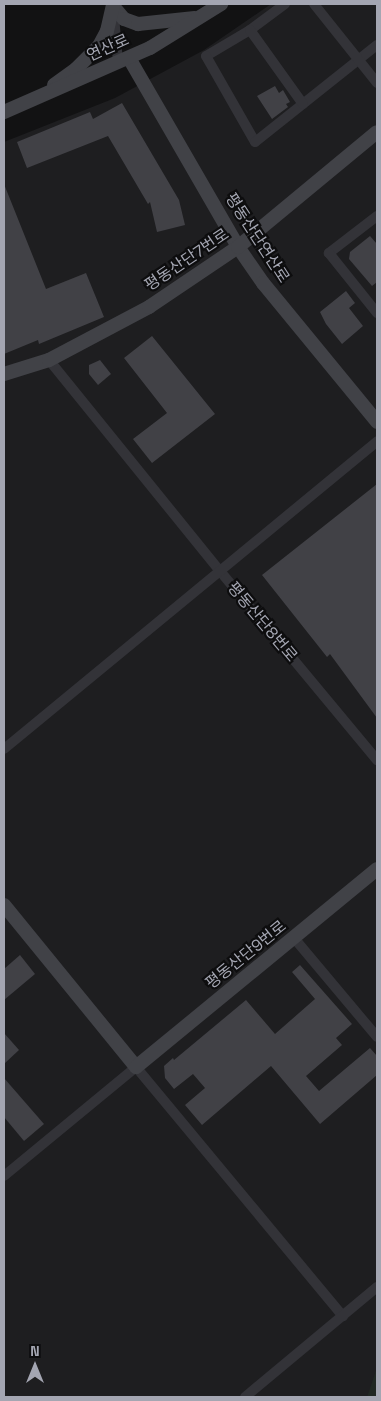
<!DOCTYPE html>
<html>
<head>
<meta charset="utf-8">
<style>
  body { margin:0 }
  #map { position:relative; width:381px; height:1401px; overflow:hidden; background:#121213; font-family:"Space Grotesk","Noto Sans KR",sans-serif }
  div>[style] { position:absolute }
  .built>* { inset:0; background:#1e1e20 }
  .green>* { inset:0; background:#202722 }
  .building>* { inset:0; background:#414146 }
  .street>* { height:10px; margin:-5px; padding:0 5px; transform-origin:5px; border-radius:5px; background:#333338 }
  .secondary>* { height:14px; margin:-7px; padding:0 7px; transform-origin:7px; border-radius:7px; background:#414247 }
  span { translate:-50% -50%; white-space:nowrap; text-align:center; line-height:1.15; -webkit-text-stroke:4.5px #0d0d0e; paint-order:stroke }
  .street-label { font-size:16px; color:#a4a6b2 }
  .frame { position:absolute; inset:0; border:5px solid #a4a6b2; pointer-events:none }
  .north { position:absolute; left:10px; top:1341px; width:50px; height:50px; -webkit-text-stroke:4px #0d0d0e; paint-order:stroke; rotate:0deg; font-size:14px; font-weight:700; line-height:20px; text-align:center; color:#a4a6b2 }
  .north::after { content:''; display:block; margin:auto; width:18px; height:22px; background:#a4a6b2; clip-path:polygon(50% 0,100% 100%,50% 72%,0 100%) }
</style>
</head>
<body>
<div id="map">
  <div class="built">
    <div style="clip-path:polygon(271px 4px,377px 4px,377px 1397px,4px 1397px,4px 142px,115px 98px,204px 50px)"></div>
  </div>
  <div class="green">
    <div style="clip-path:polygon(377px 1368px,377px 1397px,367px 1397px)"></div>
  </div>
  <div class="building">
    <div style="clip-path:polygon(275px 86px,279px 93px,283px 90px,290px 102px,286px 104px,288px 107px,272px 119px,257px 96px)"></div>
    <div style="clip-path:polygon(122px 103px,179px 200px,185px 225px,157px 232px,150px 202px,148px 204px,108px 136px,27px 168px,17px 142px,90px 112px,93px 119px)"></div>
    <div style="clip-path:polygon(4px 184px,46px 289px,86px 273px,104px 317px,39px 344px,38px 340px,4px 354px)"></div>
    <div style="clip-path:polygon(370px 236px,377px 244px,377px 282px,372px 286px,349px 259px,350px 252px)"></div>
    <div style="clip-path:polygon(346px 291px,355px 303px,349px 308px,363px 326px,342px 344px,326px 324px,320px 312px)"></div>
    <div style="clip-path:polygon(152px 336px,215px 414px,152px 463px,133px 439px,167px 413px,124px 358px)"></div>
    <div style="clip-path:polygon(100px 360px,111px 374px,98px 385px,89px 374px,89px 365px)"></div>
    <div style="clip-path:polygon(377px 484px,377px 718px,330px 654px,327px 657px,262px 575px)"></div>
    <div style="clip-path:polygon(20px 955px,35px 974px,4px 1000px,4px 969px)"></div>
    <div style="clip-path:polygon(300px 965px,352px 1024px,336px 1038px,342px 1045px,306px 1076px,319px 1091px,370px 1048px,377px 1056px,377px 1075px,320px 1124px,271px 1066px,202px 1125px,185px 1105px,205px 1088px,193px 1074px,174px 1089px,165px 1078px,164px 1066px,173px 1058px,174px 1060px,246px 1000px,275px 1034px,315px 999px,292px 972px)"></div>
    <div style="clip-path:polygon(4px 1033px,19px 1050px,4px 1064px)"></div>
    <div style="clip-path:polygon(4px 1078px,44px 1124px,24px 1141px,4px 1117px)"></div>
  </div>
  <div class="street">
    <div style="left:285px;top:4px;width:44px;rotate:143.4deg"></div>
    <div style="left:250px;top:30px;width:51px;rotate:149.4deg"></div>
    <div style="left:206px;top:56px;width:99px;rotate:60.3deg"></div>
    <div style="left:255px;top:142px;width:156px;rotate:-38.5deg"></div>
    <div style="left:314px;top:4px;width:101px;rotate:51.4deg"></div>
    <div style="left:114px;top:16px;width:46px;rotate:85deg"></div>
    <div style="left:250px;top:30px;width:91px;rotate:54.4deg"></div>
    <div style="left:377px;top:216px;width:61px;rotate:142.4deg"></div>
    <div style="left:329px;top:253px;width:77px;rotate:51.3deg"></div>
    <div style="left:49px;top:360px;width:272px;rotate:51deg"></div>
    <div style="left:220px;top:571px;width:246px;rotate:50.3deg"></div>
    <div style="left:4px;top:749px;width:484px;rotate:-39.5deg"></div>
    <div style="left:294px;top:938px;width:129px;rotate:50deg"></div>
    <div style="left:4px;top:1176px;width:171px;rotate:-39.5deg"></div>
    <div style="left:136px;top:1067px;width:324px;rotate:50.3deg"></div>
    <div style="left:245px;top:1397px;width:172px;rotate:-39.8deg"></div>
  </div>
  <div class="secondary">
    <div style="left:113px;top:6px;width:17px;rotate:50deg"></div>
    <div style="left:124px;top:19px;width:15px;rotate:20deg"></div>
    <div style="left:138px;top:24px;width:57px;rotate:-6deg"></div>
    <div style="left:129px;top:58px;width:218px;rotate:60deg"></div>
    <div style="left:238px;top:247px;width:44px;rotate:55.2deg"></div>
    <div style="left:263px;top:283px;width:180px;rotate:50.6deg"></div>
    <div style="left:54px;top:85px;width:27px;rotate:-36deg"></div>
    <div style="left:76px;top:69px;width:33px;rotate:-45deg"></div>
    <div style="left:99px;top:46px;width:17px;rotate:-62deg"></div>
    <div style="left:107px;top:31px;width:26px;rotate:-77deg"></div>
    <div style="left:4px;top:112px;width:159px;rotate:-23.7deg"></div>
    <div style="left:150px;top:48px;width:84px;rotate:-31.8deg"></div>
    <div style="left:4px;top:374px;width:47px;rotate:-17.3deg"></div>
    <div style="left:49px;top:360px;width:113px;rotate:-27.9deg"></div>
    <div style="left:149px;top:307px;width:107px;rotate:-34deg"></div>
    <div style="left:238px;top:247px;width:180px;rotate:-39.6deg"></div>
    <div style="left:4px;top:905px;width:209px;rotate:50.8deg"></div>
    <div style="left:136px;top:1067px;width:312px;rotate:-39.4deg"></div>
  </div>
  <div class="street-label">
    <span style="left:108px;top:48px;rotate:-24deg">연산로</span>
    <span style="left:257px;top:238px;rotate:57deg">평동산단연산로</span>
    <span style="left:187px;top:260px;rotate:-34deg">평동산단7번로</span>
    <span style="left:262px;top:622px;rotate:50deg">평동산단8번로</span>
    <span style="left:246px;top:955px;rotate:-39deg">평동산단9번로</span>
  </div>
  <div class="frame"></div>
  <div class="north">N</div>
</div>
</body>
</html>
